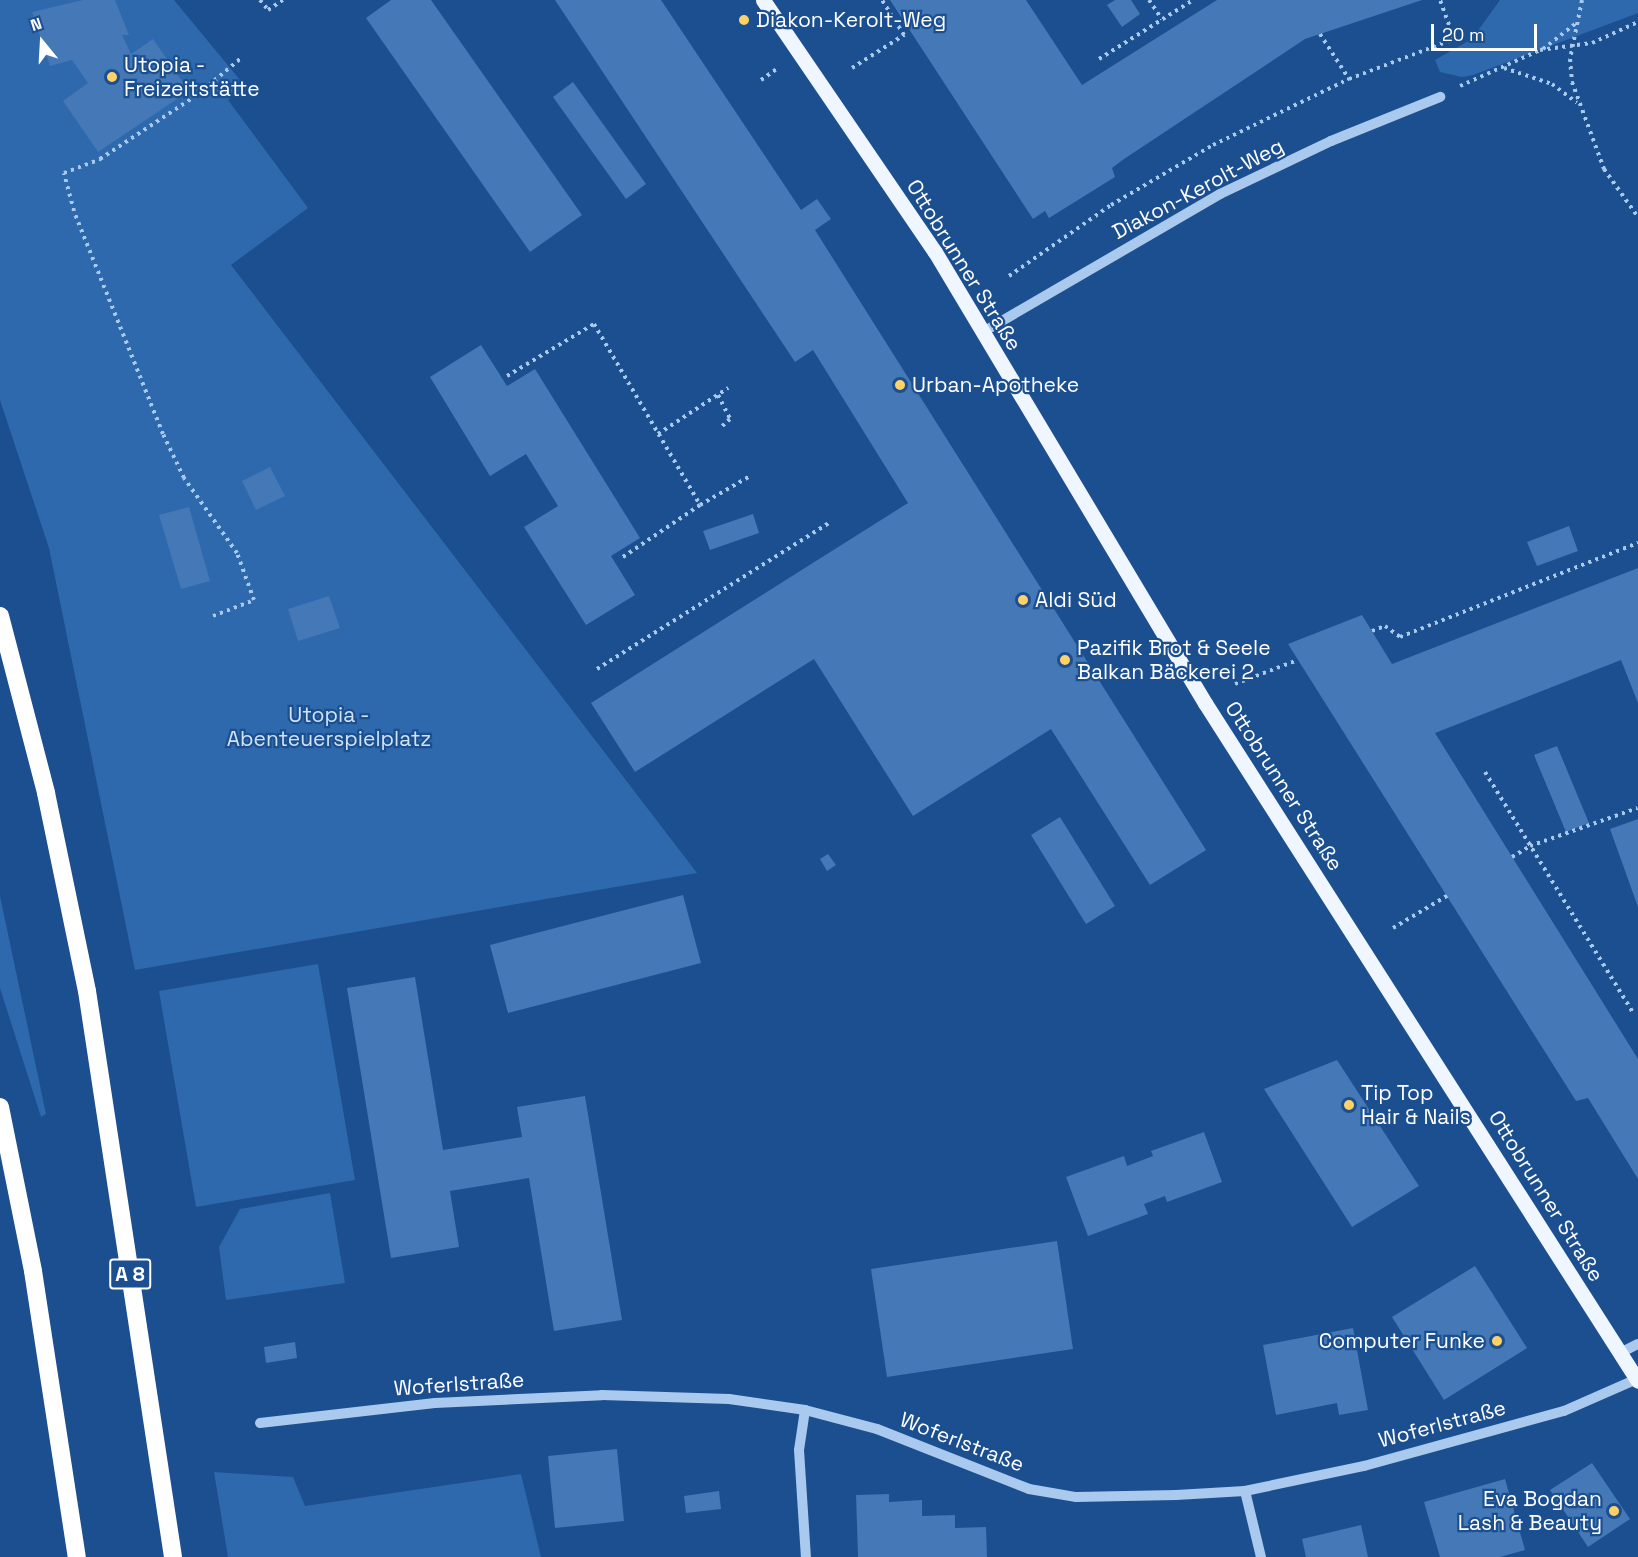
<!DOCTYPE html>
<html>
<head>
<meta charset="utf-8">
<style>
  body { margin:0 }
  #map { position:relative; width:1638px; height:1557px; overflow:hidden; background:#1b4f8f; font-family:"Space Grotesk",sans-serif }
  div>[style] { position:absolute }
  .green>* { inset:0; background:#2e69ad }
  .building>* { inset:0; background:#4478b7 }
  .path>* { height:4px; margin-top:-2px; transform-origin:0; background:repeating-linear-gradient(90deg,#a9c9ee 0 3px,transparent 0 7.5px) }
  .minor>* { height:10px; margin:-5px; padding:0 5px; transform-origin:5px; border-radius:5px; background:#a9c9ee }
  .major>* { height:15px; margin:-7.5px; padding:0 7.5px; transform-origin:7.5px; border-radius:7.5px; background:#f0f6ff }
  .highway>* { height:18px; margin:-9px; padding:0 9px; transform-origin:9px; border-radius:9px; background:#fff }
  .dots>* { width:16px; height:16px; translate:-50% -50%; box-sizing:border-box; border:3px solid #1b4f8f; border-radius:50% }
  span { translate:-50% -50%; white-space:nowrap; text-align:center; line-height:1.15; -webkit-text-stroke:4.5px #1b4f8f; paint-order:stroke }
  .shield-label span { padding:2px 4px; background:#1b4f8f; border:2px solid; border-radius:4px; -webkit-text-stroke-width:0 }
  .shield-label { font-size:20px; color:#fff; font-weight:700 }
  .poi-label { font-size:21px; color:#fff }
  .left { translate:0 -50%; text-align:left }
  .right { translate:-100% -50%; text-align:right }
  .street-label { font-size:21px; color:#fff }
  .park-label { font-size:21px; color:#cfe3fa }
  .north { position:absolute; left:12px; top:12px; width:60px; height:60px; -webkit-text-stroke:4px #1b4f8f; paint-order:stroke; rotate:342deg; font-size:16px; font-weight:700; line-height:24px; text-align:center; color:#fff }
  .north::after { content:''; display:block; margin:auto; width:21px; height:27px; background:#fff; clip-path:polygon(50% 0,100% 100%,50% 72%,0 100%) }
  .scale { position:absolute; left:1431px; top:24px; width:106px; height:27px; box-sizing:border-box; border:3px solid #fff; border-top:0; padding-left:8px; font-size:18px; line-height:21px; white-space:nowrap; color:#fff; -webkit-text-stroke:4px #1b4f8f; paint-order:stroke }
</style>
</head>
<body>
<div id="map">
  <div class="green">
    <div style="clip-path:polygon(0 0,174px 0,245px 86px,228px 100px,308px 208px,231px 265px,697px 873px,135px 970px,49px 548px,0 400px)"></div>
    <div style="clip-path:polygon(1500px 0,1638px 0,1638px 13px,1473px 75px,1462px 77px,1440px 72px,1435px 60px,1472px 39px)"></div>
    <div style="clip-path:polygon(0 896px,46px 1114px,41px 1117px,0 988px)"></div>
    <div style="clip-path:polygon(318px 964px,355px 1180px,196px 1207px,159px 991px)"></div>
    <div style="clip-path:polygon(330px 1193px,345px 1283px,226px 1300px,219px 1247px,240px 1209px)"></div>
    <div style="clip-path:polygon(214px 1472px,293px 1477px,305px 1506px,521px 1474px,541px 1557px,228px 1557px)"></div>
  </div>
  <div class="building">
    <div style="clip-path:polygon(83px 0,115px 0,129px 35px,122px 35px,131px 54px,153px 39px,189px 91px,98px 152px,63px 101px,88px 83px,72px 60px,50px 66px,32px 12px)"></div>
    <div style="clip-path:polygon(391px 0,431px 0,582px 215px,530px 252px,366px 18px)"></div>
    <div style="clip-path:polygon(555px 0,661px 0,801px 210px,817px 199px,831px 219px,815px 230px,1206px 850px,1150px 885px,1051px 729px,913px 816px,814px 659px,635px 772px,591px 703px,908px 503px,813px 350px,795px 362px)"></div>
    <div style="clip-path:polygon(890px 0,1026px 0,1082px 85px,1217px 0,1422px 0,1305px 39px,1124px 159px,1112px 168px,1115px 177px,1049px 218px,1045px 211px,1033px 219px)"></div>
    <div style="clip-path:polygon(1115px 0,1131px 0,1140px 14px,1122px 27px,1107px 5px)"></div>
    <div style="clip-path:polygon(573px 82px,646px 184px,626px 199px,553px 97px)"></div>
    <div style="clip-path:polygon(481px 345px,507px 386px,535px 369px,640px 538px,611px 556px,635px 595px,586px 625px,524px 527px,558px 506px,526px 454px,490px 476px,430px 377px)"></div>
    <div style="clip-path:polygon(270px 467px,285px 496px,256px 510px,242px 481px)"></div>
    <div style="clip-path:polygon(189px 507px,210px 581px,181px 589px,159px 515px)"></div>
    <div style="clip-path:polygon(753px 514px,759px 533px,710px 550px,703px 531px)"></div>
    <div style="clip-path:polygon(1569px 526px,1578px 551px,1537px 566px,1527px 542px)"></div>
    <div style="clip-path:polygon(1638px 568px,1638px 703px,1621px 660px,1435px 733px,1638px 1059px,1638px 1179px,1588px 1098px,1576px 1101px,1288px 644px,1362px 615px,1392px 664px)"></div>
    <div style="clip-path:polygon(329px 596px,340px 628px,298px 641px,288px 609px)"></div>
    <div style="clip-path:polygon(1557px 746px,1589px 823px,1566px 832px,1534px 755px)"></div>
    <div style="clip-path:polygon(1060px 817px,1115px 906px,1086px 924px,1031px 835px)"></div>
    <div style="clip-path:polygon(1638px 819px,1638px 907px,1610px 829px)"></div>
    <div style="clip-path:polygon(828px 854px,836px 865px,827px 871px,820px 859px)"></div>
    <div style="clip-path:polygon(683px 895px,701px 963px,508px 1013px,490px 945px)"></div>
    <div style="clip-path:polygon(415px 977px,443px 1150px,522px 1137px,517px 1107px,585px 1096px,622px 1320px,554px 1331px,529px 1178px,450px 1191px,459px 1247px,391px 1258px,347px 988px)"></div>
    <div style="clip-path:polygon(1337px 1060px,1419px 1186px,1352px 1227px,1264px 1089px)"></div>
    <div style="clip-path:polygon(1204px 1132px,1222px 1182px,1167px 1202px,1165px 1196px,1144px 1204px,1148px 1214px,1088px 1236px,1066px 1177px,1124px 1156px,1127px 1166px,1153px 1156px,1151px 1151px)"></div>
    <div style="clip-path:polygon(1057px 1241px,1073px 1349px,887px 1377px,871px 1269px)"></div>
    <div style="clip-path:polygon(1475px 1266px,1527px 1348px,1444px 1400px,1392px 1317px)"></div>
    <div style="clip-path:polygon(1353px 1328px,1368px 1410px,1339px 1415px,1337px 1403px,1276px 1415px,1263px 1345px)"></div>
    <div style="clip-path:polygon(295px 1342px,297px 1358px,266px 1363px,264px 1347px)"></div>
    <div style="clip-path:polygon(617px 1449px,624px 1521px,555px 1528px,548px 1456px)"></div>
    <div style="clip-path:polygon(1592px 1463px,1630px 1519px,1588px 1547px,1550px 1490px)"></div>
    <div style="clip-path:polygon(1505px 1479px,1525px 1550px,1500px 1557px,1440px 1557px,1424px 1502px)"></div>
    <div style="clip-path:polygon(719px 1491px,721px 1509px,686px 1513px,684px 1496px)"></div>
    <div style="clip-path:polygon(889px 1494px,889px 1502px,922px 1500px,922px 1516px,955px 1515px,955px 1528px,986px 1527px,987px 1557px,858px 1557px,856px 1495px)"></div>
    <div style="clip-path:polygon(1361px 1525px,1368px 1557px,1306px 1557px,1302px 1539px)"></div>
  </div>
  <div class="path">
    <div style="left:260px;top:0;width:13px;rotate:51deg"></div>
    <div style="left:268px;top:10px;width:18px;rotate:-34deg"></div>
    <div style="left:1149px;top:0;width:23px;rotate:56deg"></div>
    <div style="left:1582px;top:0;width:60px;rotate:101.5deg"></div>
    <div style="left:1570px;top:59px;width:23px;rotate:85deg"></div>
    <div style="left:1572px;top:82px;width:93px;rotate:69.8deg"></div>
    <div style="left:1604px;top:169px;width:59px;rotate:54.7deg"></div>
    <div style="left:1320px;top:34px;width:54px;rotate:57.2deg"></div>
    <div style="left:1543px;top:49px;width:41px;rotate:-38deg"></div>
    <div style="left:1099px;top:59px;width:111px;rotate:-32.1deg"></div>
    <div style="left:852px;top:68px;width:62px;rotate:-32.4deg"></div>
    <div style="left:904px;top:35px;width:41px;rotate:-122.2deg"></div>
    <div style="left:1504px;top:68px;width:51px;rotate:18.4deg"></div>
    <div style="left:1552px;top:84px;width:31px;rotate:37deg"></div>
    <div style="left:761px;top:80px;width:21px;rotate:-35deg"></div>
    <div style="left:1460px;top:86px;width:88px;rotate:-24.2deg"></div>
    <div style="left:1540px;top:50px;width:52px;rotate:-7.7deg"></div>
    <div style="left:1592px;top:43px;width:51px;rotate:-24.5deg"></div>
    <div style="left:1009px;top:276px;width:124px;rotate:-34.8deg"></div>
    <div style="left:1111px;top:205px;width:118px;rotate:-30.5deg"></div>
    <div style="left:1213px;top:145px;width:151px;rotate:-25.9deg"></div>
    <div style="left:1349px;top:79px;width:112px;rotate:-20.9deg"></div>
    <div style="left:1454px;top:39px;width:41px;rotate:-109.7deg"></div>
    <div style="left:507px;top:376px;width:101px;rotate:-30.9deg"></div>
    <div style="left:594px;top:324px;width:210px;rotate:59.6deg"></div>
    <div style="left:700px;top:505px;width:97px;rotate:146deg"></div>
    <div style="left:718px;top:395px;width:27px;rotate:63deg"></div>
    <div style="left:730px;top:419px;width:13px;rotate:138deg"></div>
    <div style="left:658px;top:434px;width:84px;rotate:-33.3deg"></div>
    <div style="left:700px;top:505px;width:58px;rotate:-30.1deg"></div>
    <div style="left:213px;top:616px;width:44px;rotate:-21.3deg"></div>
    <div style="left:254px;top:600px;width:50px;rotate:-109.9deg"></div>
    <div style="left:237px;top:553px;width:92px;rotate:-125.2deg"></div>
    <div style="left:184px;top:478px;width:49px;rotate:-115.5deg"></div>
    <div style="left:163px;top:434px;width:240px;rotate:-111.8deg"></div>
    <div style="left:74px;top:211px;width:39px;rotate:-105deg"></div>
    <div style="left:64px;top:173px;width:39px;rotate:-21deg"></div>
    <div style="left:100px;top:159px;width:116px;rotate:-33.4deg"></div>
    <div style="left:197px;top:95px;width:56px;rotate:-39.9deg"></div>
    <div style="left:1372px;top:631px;width:14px;rotate:-21deg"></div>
    <div style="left:1385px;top:626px;width:19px;rotate:36deg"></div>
    <div style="left:1400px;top:637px;width:256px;rotate:-21.6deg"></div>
    <div style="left:597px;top:669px;width:274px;rotate:-32.2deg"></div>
    <div style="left:1235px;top:684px;width:67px;rotate:-20.9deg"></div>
    <div style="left:1485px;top:772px;width:281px;rotate:58.4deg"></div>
    <div style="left:1512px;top:857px;width:21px;rotate:-31deg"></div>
    <div style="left:1530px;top:846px;width:114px;rotate:-19.4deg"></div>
    <div style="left:1393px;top:928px;width:63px;rotate:-30.7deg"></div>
  </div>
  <div class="minor">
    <div style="left:983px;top:332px;width:274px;rotate:-30.2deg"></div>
    <div style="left:1220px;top:194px;width:123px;rotate:-25.5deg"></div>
    <div style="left:1331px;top:141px;width:118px;rotate:-22deg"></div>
    <div style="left:1620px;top:1353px;width:20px;rotate:-27deg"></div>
    <div style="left:805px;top:1410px;width:40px;rotate:98.5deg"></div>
    <div style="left:799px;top:1450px;width:107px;rotate:86.3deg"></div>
    <div style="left:260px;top:1423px;width:176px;rotate:-6.5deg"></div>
    <div style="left:435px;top:1403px;width:167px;rotate:-2.7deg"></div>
    <div style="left:602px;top:1395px;width:127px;rotate:1.8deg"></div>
    <div style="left:729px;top:1399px;width:77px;rotate:8.2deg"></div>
    <div style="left:805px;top:1410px;width:74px;rotate:14.8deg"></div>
    <div style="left:877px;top:1429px;width:163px;rotate:21.5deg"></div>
    <div style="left:1029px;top:1489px;width:48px;rotate:9.7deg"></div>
    <div style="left:1076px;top:1497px;width:100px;rotate:-1.1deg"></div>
    <div style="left:1176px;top:1495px;width:69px;rotate:-3.3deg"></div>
    <div style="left:1245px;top:1491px;width:122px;rotate:-11.9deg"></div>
    <div style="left:1364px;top:1466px;width:207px;rotate:-15.4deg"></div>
    <div style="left:1564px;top:1411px;width:80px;rotate:-23.7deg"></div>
    <div style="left:1245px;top:1491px;width:68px;rotate:76.4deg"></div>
  </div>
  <div class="major">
    <div style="left:763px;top:0;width:305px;rotate:55.7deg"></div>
    <div style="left:935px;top:252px;width:526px;rotate:59.09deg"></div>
    <div style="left:1205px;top:703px;width:804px;rotate:57.44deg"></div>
  </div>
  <div class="highway">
    <div style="left:0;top:616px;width:183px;rotate:75.4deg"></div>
    <div style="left:46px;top:793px;width:202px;rotate:78.3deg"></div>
    <div style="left:87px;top:991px;width:572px;rotate:81.36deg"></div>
    <div style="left:0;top:1107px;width:167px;rotate:78.6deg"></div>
    <div style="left:33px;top:1271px;width:289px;rotate:81.3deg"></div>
  </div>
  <div class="dots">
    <div style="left:744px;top:20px;background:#ffd166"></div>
    <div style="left:112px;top:77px;background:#ffd166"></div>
    <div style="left:900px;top:385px;background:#ffd166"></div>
    <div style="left:1023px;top:600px;background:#ffd166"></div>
    <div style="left:1065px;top:660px;background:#ffd166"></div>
    <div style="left:1349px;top:1105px;background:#ffd166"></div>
    <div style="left:1497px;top:1341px;background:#ffd166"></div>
    <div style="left:1614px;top:1511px;background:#ffd166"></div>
  </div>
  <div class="shield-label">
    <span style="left:130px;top:1274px">A 8</span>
  </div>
  <div class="poi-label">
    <span class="left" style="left:756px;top:20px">Diakon-Kerolt-Weg</span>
    <span class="left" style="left:124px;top:77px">Utopia -<br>Freizeitstätte</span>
    <span class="left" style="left:912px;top:385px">Urban-Apotheke</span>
    <span class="left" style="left:1035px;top:600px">Aldi Süd</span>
    <span class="left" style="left:1077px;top:660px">Pazifik Brot &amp; Seele<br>Balkan Bäckerei 2</span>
    <span class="left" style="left:1361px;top:1105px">Tip Top<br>Hair &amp; Nails</span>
    <span class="right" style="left:1485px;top:1341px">Computer Funke</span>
    <span class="right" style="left:1602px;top:1511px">Eva Bogdan<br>Lash &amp; Beauty</span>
  </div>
  <div class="street-label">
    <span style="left:1198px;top:189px;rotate:-28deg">Diakon-Kerolt-Weg</span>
    <span style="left:964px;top:265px;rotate:58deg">Ottobrunner Straße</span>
    <span style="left:1284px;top:786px;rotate:57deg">Ottobrunner Straße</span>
    <span style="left:1546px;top:1196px;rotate:58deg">Ottobrunner Straße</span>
    <span style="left:459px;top:1384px;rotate:-4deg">Woferlstraße</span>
    <span style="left:1442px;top:1424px;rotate:-15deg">Woferlstraße</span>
    <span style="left:962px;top:1442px;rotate:21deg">Woferlstraße</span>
  </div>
  <div class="park-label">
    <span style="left:329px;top:727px">Utopia -<br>Abenteuerspielplatz</span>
  </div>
  <div class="north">N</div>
  <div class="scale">20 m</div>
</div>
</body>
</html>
